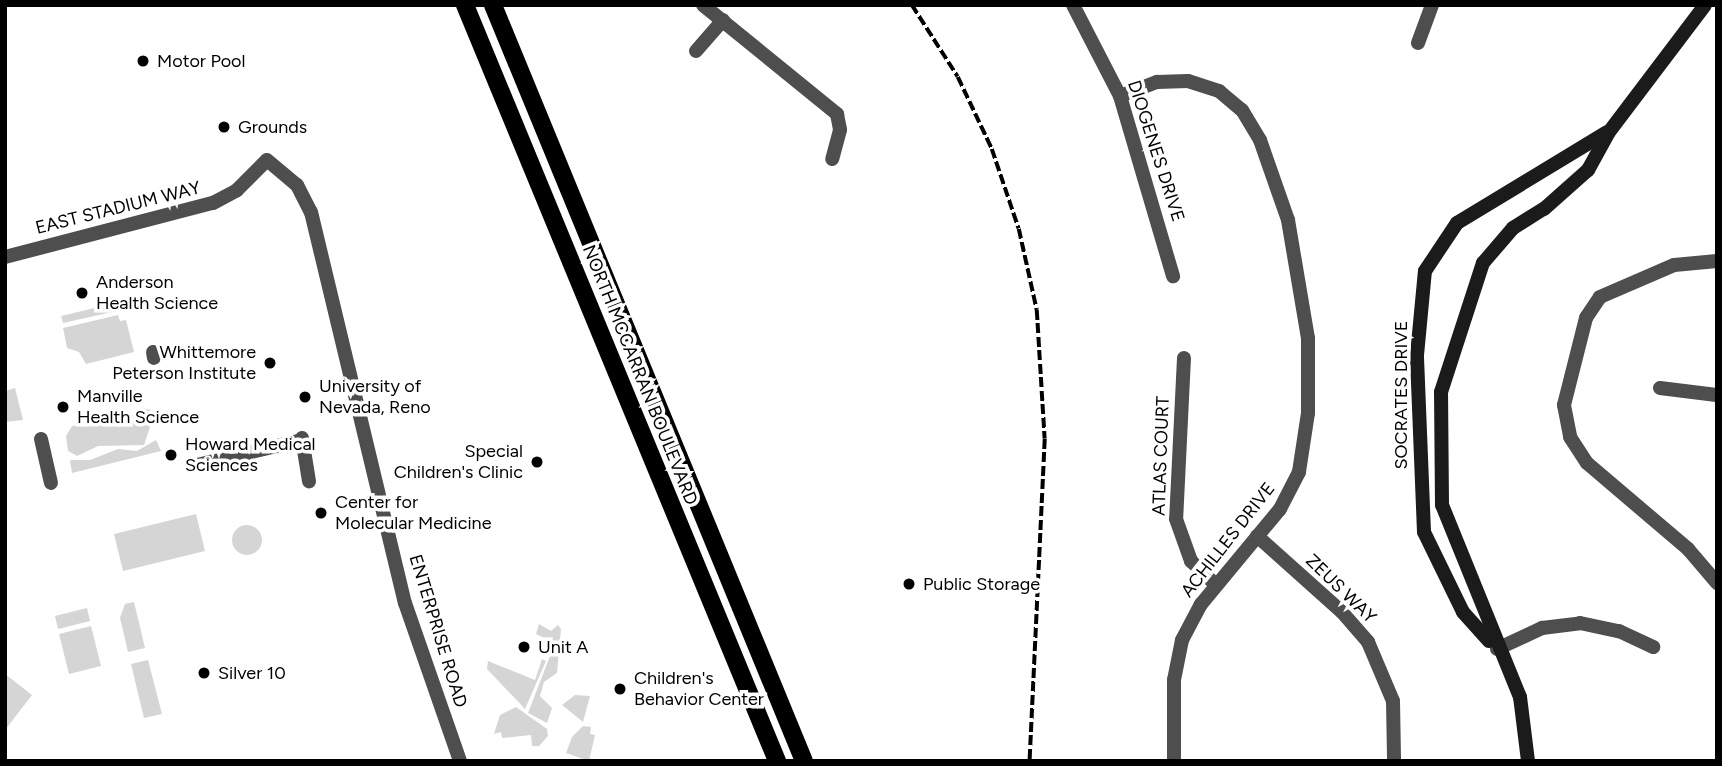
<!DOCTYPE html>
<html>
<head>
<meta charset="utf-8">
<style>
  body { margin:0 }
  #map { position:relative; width:1722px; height:766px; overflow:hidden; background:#fff; font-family:Figtree,sans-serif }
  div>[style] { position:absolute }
  .green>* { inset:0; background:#d5d5d5 }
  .round { border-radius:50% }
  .street>* { height:14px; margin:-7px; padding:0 7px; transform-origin:7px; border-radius:7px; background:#4e4e4e }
  .secondary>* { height:14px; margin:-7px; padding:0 7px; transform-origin:7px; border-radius:7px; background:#1b1b1b }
  .primary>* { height:18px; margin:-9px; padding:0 9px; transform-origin:9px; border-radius:9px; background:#000 }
  .rail>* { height:3.5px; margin-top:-1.75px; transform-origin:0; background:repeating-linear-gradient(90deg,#000 0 10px,transparent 0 13.5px) }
  .dots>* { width:19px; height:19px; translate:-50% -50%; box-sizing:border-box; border:4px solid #fff; border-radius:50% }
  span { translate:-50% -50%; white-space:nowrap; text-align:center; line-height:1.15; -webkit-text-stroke:7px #fff; paint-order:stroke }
  .poi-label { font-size:18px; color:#000 }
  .left { translate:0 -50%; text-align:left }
  .right { translate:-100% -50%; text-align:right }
  .street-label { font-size:18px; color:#000 }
  .frame { position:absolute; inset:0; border:7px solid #000; pointer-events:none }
</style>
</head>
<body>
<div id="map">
  <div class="green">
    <div style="clip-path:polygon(137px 298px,139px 306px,63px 323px,61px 316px)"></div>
    <div style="clip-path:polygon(118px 315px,120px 321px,126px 320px,134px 352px,86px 364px,79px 352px,67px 348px,63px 328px)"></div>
    <div style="clip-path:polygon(15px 388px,23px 420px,5px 422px,5px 391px)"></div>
    <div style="clip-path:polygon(143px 408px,151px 410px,153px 418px,144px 445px,98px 446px,77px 456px,68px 451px,66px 436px,72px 426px,108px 416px,124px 420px)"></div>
    <div style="clip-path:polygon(156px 440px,161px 451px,72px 473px,70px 460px,90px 460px,118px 449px,137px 451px)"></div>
    <div style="clip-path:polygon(196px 514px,205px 551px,123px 571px,114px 534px)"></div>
    <div class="round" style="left:232px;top:525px;width:30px;height:30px"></div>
    <div style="clip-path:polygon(134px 602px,145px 648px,128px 652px,120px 618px,125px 604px)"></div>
    <div style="clip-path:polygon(87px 608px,90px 621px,58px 629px,55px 616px)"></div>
    <div style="clip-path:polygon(539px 624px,551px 631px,558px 625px,561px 629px,557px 673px,544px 682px,540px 696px,552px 708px,547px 723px,528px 713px,555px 643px,536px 634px)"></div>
    <div style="clip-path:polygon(91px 626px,101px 666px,69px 674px,59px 634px)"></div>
    <div style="clip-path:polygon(542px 659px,546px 661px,525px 709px,487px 669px,488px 661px,535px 680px)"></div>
    <div style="clip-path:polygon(148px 660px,162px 714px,144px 718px,131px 664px)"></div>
    <div style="clip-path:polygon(5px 674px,32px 695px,5px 730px)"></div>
    <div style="clip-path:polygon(575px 695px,590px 696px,583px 722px,562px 705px)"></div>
    <div style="clip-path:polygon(516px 707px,547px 729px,548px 736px,539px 746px,532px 746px,531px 735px,502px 738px,501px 732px,494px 734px,500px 715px)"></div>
    <div style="clip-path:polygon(583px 726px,591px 727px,590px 734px,595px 735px,589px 761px,566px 753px,572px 737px)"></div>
  </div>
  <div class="street">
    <div style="left:703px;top:5px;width:173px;rotate:39.1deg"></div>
    <div style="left:837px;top:114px;width:16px;rotate:79deg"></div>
    <div style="left:840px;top:130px;width:30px;rotate:105deg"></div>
    <div style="left:1073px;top:5px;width:102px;rotate:62.7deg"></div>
    <div style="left:1120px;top:96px;width:188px;rotate:73.6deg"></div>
    <div style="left:1418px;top:43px;width:40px;rotate:-69.8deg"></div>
    <div style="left:696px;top:51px;width:41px;rotate:-48.9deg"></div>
    <div style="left:1120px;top:96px;width:40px;rotate:-21deg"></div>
    <div style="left:1157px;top:82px;width:31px;rotate:-2deg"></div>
    <div style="left:1188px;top:81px;width:33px;rotate:18deg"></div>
    <div style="left:1219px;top:91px;width:30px;rotate:40deg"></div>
    <div style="left:1242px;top:110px;width:35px;rotate:59deg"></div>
    <div style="left:1260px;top:140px;width:85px;rotate:70.7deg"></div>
    <div style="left:1288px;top:220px;width:120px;rotate:80.4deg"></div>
    <div style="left:1308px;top:338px;width:75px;rotate:90deg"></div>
    <div style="left:1308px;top:413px;width:60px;rotate:98.7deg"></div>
    <div style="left:1299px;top:472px;width:42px;rotate:117.2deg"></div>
    <div style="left:1280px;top:509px;width:124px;rotate:129.7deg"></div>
    <div style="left:1201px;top:604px;width:41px;rotate:117.8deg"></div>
    <div style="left:1182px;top:640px;width:41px;rotate:101.3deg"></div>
    <div style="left:1174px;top:680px;width:81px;rotate:90deg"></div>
    <div style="left:5px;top:257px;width:215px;rotate:-14.6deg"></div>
    <div style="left:213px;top:203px;width:27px;rotate:-28deg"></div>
    <div style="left:237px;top:190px;width:42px;rotate:-45deg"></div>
    <div style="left:267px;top:160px;width:39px;rotate:40deg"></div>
    <div style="left:297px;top:185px;width:30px;rotate:63deg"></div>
    <div style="left:311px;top:212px;width:402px;rotate:76.5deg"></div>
    <div style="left:405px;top:603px;width:167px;rotate:70.8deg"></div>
    <div style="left:1717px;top:261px;width:43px;rotate:174.7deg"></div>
    <div style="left:1674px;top:265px;width:81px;rotate:156.6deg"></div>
    <div style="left:1600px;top:297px;width:25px;rotate:124deg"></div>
    <div style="left:1586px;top:318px;width:90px;rotate:104.2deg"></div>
    <div style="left:1564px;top:405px;width:33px;rotate:79deg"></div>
    <div style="left:1570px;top:437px;width:31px;rotate:57deg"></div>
    <div style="left:1587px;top:463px;width:133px;rotate:40.4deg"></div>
    <div style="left:1688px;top:549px;width:45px;rotate:49.5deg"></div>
    <div style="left:153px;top:352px;width:6px;rotate:81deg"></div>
    <div style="left:1184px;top:358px;width:161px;rotate:92.8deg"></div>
    <div style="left:1176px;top:519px;width:45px;rotate:70.3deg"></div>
    <div style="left:1191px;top:561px;width:35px;rotate:44deg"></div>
    <div style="left:1660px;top:388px;width:57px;rotate:7deg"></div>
    <div style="left:302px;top:438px;width:44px;rotate:80.8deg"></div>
    <div style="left:41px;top:439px;width:45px;rotate:77.2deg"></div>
    <div style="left:197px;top:465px;width:108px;rotate:-13.4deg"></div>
    <div style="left:1257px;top:536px;width:114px;rotate:41.8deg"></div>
    <div style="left:1342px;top:612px;width:40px;rotate:49deg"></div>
    <div style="left:1368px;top:642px;width:64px;rotate:67deg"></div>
    <div style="left:1393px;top:701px;width:60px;rotate:89deg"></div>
    <div style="left:1497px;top:649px;width:50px;rotate:-25deg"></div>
    <div style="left:1542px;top:628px;width:38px;rotate:-7deg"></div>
    <div style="left:1580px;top:623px;width:40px;rotate:12deg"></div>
    <div style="left:1619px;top:631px;width:38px;rotate:25deg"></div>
  </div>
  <div class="secondary">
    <div style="left:1489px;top:641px;width:39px;rotate:-132deg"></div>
    <div style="left:1463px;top:612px;width:89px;rotate:-116deg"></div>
    <div style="left:1424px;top:532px;width:177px;rotate:-92.3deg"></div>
    <div style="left:1417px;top:355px;width:84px;rotate:-84.6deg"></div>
    <div style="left:1425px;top:271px;width:58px;rotate:-56.3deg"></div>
    <div style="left:1457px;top:223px;width:175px;rotate:-31.2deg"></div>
    <div style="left:1528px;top:761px;width:64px;rotate:-97.1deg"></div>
    <div style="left:1520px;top:697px;width:207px;rotate:-112.1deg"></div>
    <div style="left:1442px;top:505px;width:113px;rotate:-90.5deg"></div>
    <div style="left:1441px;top:392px;width:136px;rotate:-72deg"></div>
    <div style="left:1483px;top:263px;width:46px;rotate:-49.4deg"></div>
    <div style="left:1513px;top:228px;width:36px;rotate:-32deg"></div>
    <div style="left:1544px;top:209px;width:59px;rotate:-41.6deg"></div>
    <div style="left:1588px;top:170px;width:43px;rotate:-61.1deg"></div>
    <div style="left:1609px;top:132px;width:159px;rotate:-52.9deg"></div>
  </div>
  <div class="primary">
    <div style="left:465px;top:5px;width:818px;rotate:67.57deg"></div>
    <div style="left:493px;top:5px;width:817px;rotate:67.64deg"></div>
  </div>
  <div class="rail">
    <div style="left:912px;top:5px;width:85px;rotate:57.4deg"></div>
    <div style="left:958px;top:77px;width:80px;rotate:64.7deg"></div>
    <div style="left:992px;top:149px;width:84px;rotate:71.4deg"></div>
    <div style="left:1019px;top:229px;width:83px;rotate:77.5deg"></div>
    <div style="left:1037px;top:310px;width:129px;rotate:86.5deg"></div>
    <div style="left:1045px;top:439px;width:322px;rotate:92.7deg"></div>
  </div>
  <div class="dots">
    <div style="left:143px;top:61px;background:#000"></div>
    <div style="left:224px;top:127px;background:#000"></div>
    <div style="left:82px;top:293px;background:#000"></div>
    <div style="left:270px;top:363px;background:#000"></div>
    <div style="left:305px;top:397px;background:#000"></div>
    <div style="left:63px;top:407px;background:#000"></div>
    <div style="left:171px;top:455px;background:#000"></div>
    <div style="left:537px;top:462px;background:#000"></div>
    <div style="left:321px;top:513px;background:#000"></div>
    <div style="left:909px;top:584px;background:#000"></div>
    <div style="left:524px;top:647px;background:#000"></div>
    <div style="left:204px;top:673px;background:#000"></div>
    <div style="left:620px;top:689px;background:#000"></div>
  </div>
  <div class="poi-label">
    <span class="left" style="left:157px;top:61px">Motor Pool</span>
    <span class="left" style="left:238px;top:127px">Grounds</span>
    <span class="left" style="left:96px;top:293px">Anderson<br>Health Science</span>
    <span class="right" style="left:256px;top:363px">Whittemore<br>Peterson Institute</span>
    <span class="left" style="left:319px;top:397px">University of<br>Nevada, Reno</span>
    <span class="left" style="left:77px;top:407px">Manville<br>Health Science</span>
    <span class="left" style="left:185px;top:455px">Howard Medical<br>Sciences</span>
    <span class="right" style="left:523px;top:462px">Special<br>Children's Clinic</span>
    <span class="left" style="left:335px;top:513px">Center for<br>Molecular Medicine</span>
    <span class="left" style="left:923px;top:584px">Public Storage</span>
    <span class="left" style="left:538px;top:647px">Unit A</span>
    <span class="left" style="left:218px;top:673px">Silver 10</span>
    <span class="left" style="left:634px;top:689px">Children's<br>Behavior Center</span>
  </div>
  <div class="street-label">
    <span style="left:1156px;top:151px;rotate:72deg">DIOGENES DRIVE</span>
    <span style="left:118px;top:208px;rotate:-14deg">EAST STADIUM WAY</span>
    <span style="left:640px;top:375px;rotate:68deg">NORTH MCCARRAN BOULEVARD</span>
    <span style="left:1401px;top:395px;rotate:-90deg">SOCRATES DRIVE</span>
    <span style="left:1161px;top:456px;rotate:-88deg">ATLAS COURT</span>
    <span style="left:1228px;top:540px;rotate:-52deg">ACHILLES DRIVE</span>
    <span style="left:1341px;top:589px;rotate:44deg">ZEUS WAY</span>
    <span style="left:438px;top:631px;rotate:73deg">ENTERPRISE ROAD</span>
  </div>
  <div class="frame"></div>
</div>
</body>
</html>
